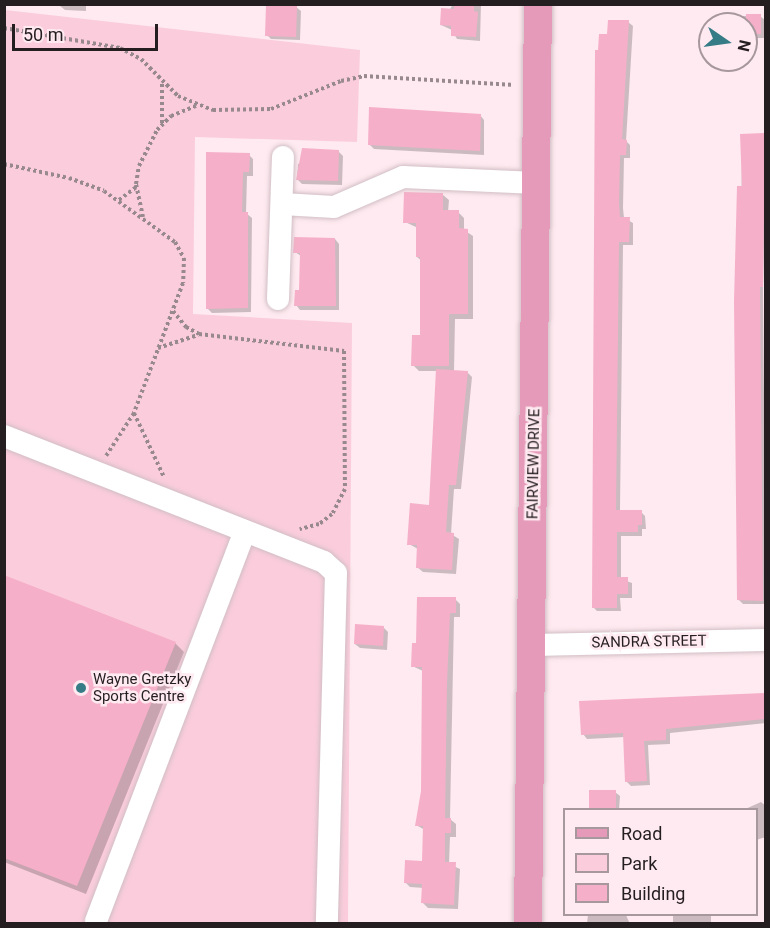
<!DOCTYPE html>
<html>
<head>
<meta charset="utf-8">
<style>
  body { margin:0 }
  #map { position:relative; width:770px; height:928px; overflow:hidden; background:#feeaf0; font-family:Roboto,sans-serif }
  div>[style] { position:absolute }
  .green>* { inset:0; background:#fbcddc }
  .shadow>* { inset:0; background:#0003 }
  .building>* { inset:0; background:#f6afc8 }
  .path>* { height:4px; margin-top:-2px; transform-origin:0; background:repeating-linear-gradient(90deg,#97898d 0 3px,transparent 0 6px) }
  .roads { filter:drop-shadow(0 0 2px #d1bec4) drop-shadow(0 0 2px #d1bec4) }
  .minor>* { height:22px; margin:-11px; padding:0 11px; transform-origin:11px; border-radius:11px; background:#fff }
  .major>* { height:28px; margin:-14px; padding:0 14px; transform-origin:14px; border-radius:14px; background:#e59ab9 }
  .dots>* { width:16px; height:16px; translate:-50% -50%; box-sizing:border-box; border:3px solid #feeaf0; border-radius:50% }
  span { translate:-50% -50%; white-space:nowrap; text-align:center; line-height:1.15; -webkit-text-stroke:5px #feeaf0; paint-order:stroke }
  .street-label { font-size:15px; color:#251e20 }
  .poi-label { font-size:15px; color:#251e20 }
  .left { translate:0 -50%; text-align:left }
  .frame { position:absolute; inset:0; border:6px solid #251e20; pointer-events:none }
  .legend { position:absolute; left:563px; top:808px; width:195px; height:108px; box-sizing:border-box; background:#feeaf0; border:2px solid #a7989d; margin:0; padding:8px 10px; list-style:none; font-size:18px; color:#251e20 }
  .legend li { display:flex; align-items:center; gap:12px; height:30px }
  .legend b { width:30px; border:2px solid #a7989d }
  .north { position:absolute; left:698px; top:12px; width:60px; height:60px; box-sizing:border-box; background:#feeaf0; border:2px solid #a7989d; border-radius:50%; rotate:103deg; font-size:16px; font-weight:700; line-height:24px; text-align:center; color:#251e20 }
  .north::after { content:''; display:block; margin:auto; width:21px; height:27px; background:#357c86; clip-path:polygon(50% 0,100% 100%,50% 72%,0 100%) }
  .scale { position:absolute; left:12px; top:24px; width:146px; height:27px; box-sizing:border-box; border:3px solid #251e20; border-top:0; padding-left:8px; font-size:18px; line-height:21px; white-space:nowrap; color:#251e20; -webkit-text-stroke:4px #feeaf0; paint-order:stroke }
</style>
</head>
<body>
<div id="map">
  <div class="green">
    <div style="clip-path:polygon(5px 10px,360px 50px,357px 142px,195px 137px,193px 314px,352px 323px,348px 923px,5px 923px)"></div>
  </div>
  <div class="shadow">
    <div style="clip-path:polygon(86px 4px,86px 11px,65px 10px,60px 6px)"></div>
    <div style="clip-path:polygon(453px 4px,481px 4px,480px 41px,457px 39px,452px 30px,441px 25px)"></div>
    <div style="clip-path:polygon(676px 4px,704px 4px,704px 6px,678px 6px)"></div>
    <div style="clip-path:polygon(296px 7px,301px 11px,300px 40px,271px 39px,267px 35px)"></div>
    <div style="clip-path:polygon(736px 16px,760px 16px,765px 20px,765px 38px,746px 38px,746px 24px,736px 24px)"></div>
    <div style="clip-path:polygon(628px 22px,633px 26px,626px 141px,630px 145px,630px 158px,624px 158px,623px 208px,624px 218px,633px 223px,633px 245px,623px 245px,620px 512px,641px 512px,645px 516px,646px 529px,642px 529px,642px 536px,621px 536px,621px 579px,632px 583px,632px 598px,620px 598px,621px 611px,597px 611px,593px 607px,600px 51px,609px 35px)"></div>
    <div style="clip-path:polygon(764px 76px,766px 76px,766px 127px,765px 126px)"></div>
    <div style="clip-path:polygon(480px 115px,484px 120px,484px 155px,374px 149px,370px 145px)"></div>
    <div style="clip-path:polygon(766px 134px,763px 291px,766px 604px,743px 604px,738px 599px,742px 135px)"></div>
    <div style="clip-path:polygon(338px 151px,343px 156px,342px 185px,302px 184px,297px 179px,298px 164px)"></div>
    <div style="clip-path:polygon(207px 154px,249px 155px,253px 159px,253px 176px,247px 176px,246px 213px,252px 218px,251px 312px,212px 313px,207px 308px)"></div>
    <div style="clip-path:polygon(443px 195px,449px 200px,448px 212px,458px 212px,464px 218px,464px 230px,473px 236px,473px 319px,455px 319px,454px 371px,467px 372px,472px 377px,461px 489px,454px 489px,451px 534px,459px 539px,456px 574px,423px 572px,417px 567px,418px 549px,409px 544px,431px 507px,437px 371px,419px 371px,413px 365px,422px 337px,422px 261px,417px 257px,418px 228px,405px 222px)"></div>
    <div style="clip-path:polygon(335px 239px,339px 244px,339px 310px,300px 310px,296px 305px,300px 292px,301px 256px,295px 252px)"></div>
    <div style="clip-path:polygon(4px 577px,175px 643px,184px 652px,86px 894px,4px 862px)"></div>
    <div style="clip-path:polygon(455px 599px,460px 604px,460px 617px,454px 617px,450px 819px,456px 824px,456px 837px,450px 837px,449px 864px,460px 869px,458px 909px,428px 908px,423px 903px,424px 888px,410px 887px,405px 882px,424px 862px,425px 830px,416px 825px,422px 792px,423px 671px,412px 666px,418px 645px)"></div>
    <div style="clip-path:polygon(384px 628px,388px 632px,387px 650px,360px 648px,355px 644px)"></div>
    <div style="clip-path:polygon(766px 695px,766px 723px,670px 733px,670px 744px,648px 745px,650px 785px,631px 786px,627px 782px,625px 737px,587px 739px,583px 734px,581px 702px)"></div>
    <div style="clip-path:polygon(615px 792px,620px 796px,619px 810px,590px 810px)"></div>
    <div style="clip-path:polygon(761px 802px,766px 806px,766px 837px,756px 840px,756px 810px,743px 810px)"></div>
    <div style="clip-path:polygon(588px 914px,626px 915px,630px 924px,587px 924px)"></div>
    <div style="clip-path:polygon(673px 914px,711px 914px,711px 924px,673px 924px)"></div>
  </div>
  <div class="building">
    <div style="clip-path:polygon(266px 4px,297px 5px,296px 37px,265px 36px)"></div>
    <div style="clip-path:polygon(454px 4px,474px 4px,474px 11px,478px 12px,476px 37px,451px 36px,451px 26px,440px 25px,441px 8px,454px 9px)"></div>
    <div style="clip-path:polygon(746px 14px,761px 14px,761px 34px,746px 34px)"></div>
    <div style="clip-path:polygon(608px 20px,629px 20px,622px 139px,627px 140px,626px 155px,620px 155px,619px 203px,620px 217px,630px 217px,629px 242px,619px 242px,616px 510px,642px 510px,642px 525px,638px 525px,638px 532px,617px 532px,617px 577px,628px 577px,628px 594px,617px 594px,617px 608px,592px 608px,595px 50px,598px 50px,599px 34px,607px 34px)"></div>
    <div style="clip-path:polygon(369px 107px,481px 114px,480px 151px,368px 145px)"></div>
    <div style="clip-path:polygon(765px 133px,763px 287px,760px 287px,763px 601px,737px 600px,734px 302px,737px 186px,742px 186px,740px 134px)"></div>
    <div style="clip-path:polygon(302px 148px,339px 150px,338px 181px,296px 180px)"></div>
    <div style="clip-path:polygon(206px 152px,250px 153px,249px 172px,243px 172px,242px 212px,248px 212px,248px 308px,206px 309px)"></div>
    <div style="clip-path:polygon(404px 192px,443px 193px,443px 210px,459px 210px,459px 228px,468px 229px,468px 314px,449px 314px,449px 366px,411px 366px,412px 335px,420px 335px,420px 257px,416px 257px,416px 223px,403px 223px)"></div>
    <div style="clip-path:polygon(294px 237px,335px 238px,336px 306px,294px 306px,295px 290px,299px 290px,300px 253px,293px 253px)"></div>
    <div style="clip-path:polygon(436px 369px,468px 371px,456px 485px,449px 485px,446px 532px,454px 533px,452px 570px,416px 568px,417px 545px,407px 545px,410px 503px,429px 505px)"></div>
    <div style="clip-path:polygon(4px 575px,176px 642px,77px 886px,4px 858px)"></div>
    <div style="clip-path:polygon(417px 597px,456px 597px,456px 613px,450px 613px,447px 683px,445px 818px,451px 818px,451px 833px,445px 833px,445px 862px,456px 862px,454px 905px,421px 903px,422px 884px,404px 883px,405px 860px,422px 861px,423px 826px,415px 826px,421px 791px,422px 667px,411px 667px,412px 643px,416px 643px)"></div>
    <div style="clip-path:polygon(355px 624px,384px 626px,383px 646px,354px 644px)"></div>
    <div style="clip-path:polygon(765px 693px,765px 719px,666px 729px,666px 740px,644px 741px,647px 781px,625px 782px,623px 733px,581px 735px,579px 701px)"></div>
    <div style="clip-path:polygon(589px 790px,616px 790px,616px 810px,589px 810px)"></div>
  </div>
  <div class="path">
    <div style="left:4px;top:28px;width:118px;rotate:9.8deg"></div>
    <div style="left:120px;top:48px;width:24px;rotate:28deg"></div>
    <div style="left:141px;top:59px;width:52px;rotate:45deg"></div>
    <div style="left:178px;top:96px;width:38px;rotate:22deg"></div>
    <div style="left:213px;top:110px;width:58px;rotate:-1deg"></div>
    <div style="left:271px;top:109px;width:75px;rotate:-21.8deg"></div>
    <div style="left:341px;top:81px;width:24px;rotate:-12deg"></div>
    <div style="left:364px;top:76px;width:150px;rotate:3.4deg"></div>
    <div style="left:162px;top:84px;width:40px;rotate:90deg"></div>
    <div style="left:4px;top:164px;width:66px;rotate:12.2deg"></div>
    <div style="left:69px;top:178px;width:37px;rotate:20deg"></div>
    <div style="left:104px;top:191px;width:87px;rotate:35.7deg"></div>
    <div style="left:175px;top:242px;width:18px;rotate:61deg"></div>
    <div style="left:184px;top:258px;width:25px;rotate:92deg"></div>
    <div style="left:183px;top:283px;width:139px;rotate:110.7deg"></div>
    <div style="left:134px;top:413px;width:51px;rotate:123.1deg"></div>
    <div style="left:119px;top:200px;width:21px;rotate:-37deg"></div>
    <div style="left:143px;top:217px;width:34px;rotate:-102deg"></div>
    <div style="left:136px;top:184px;width:18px;rotate:-81deg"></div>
    <div style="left:139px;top:166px;width:40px;rotate:-63.4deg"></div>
    <div style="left:157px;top:130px;width:20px;rotate:-45deg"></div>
    <div style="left:171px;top:116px;width:27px;rotate:-22deg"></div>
    <div style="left:173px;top:311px;width:21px;rotate:51deg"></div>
    <div style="left:186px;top:327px;width:15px;rotate:28deg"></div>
    <div style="left:199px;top:334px;width:146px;rotate:6.7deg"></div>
    <div style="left:344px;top:351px;width:138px;rotate:89.6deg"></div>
    <div style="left:345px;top:489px;width:28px;rotate:117deg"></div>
    <div style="left:332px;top:514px;width:16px;rotate:142deg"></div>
    <div style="left:319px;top:524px;width:20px;rotate:165deg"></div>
    <div style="left:158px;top:348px;width:42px;rotate:-18deg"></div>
    <div style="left:134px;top:413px;width:71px;rotate:64.9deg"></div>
  </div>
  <div class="roads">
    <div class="minor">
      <div style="left:282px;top:204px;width:52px;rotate:3.3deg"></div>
      <div style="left:334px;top:207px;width:75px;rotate:-23.5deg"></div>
      <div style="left:403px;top:177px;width:133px;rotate:2.6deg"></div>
      <div style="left:278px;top:299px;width:142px;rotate:-88deg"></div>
      <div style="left:4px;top:436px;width:344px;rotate:21.5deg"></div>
      <div style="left:324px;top:562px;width:16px;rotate:43deg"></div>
      <div style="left:336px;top:573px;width:351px;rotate:91.5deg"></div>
      <div style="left:532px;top:645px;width:234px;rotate:-1.2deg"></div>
      <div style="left:96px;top:921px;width:417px;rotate:-69.1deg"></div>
    </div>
    <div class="major">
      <div style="left:528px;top:924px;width:920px;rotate:-89.38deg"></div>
    </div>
  </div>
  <div class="dots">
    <div style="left:81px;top:688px;background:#357c86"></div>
  </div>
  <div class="street-label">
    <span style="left:534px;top:464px;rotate:-89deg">FAIRVIEW DRIVE</span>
    <span style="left:649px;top:642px;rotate:-1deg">SANDRA STREET</span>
  </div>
  <div class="poi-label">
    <span class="left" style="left:93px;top:688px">Wayne Gretzky<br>Sports Centre</span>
  </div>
  <div class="frame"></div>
  <ul class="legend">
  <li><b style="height:8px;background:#e59ab9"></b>Road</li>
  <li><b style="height:16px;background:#fbcddc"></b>Park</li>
  <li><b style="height:16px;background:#f6afc8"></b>Building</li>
  </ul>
  <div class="north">N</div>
  <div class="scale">50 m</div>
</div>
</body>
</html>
